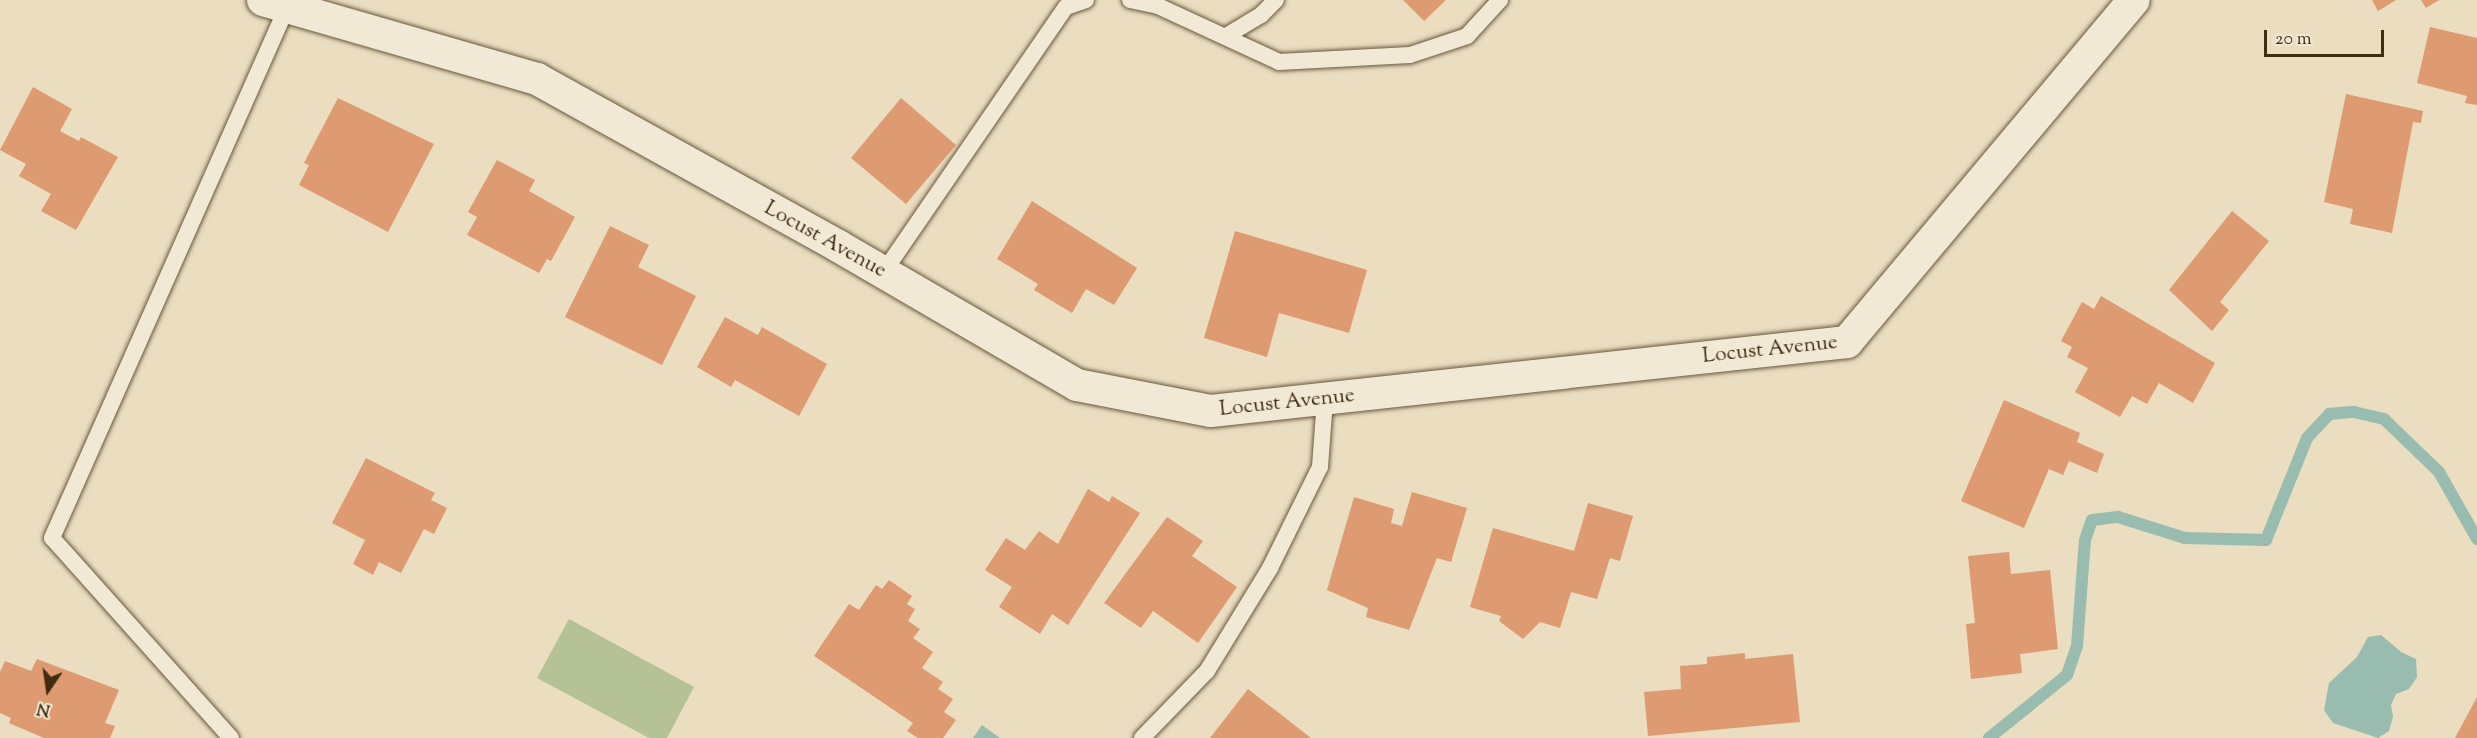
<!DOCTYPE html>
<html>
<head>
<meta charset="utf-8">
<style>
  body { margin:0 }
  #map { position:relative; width:2477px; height:738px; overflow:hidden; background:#eaddc0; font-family:"Sorts Mill Goudy",serif }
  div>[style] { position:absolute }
  .green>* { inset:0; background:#b4c295 }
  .water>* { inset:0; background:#98bcb0 }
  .stream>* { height:12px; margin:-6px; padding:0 6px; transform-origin:6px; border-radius:6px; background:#98bcb0 }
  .building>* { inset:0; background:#de9a71 }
  .roads { filter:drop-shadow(0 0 2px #6a583a) drop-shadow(0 0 2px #6a583a) }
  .service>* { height:16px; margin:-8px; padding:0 8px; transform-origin:8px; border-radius:8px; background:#f1e9d6 }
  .minor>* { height:32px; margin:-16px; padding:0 16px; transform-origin:16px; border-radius:16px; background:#f1e9d6 }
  span { translate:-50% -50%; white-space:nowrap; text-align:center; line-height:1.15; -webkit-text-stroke:4.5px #f1e9d6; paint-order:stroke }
  .street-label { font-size:21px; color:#402c0e }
  .north { position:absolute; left:18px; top:660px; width:60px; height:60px; -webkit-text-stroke:4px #f1e9d6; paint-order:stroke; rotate:193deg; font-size:16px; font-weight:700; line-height:24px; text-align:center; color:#402c0e }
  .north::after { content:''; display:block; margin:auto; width:21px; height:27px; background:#402c0e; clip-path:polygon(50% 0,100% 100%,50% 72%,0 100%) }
  .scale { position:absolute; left:2264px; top:30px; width:120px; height:27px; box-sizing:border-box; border:3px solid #402c0e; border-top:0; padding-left:8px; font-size:18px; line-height:21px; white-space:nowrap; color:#402c0e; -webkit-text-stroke:4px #f1e9d6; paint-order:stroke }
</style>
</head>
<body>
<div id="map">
  <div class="green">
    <div style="clip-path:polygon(569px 619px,694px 687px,667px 738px,649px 738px,537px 678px)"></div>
  </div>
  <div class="water">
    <div style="clip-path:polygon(2381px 635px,2401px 652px,2416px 659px,2417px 677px,2409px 689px,2396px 694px,2391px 705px,2393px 717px,2389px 731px,2378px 738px,2333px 723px,2324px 710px,2329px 683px,2357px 657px,2368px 637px)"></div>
    <div style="clip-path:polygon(982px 725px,1000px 738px,973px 738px)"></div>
  </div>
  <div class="stream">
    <div style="left:1989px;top:738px;width:100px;rotate:-38.9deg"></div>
    <div style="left:2067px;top:675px;width:31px;rotate:-71deg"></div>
    <div style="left:2077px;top:646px;width:106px;rotate:-85.7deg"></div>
    <div style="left:2085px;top:540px;width:21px;rotate:-71deg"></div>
    <div style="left:2092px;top:520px;width:26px;rotate:-7deg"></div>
    <div style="left:2118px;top:517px;width:70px;rotate:17.4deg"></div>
    <div style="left:2185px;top:538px;width:81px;rotate:1.4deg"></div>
    <div style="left:2266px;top:540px;width:110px;rotate:-68.1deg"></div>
    <div style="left:2307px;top:438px;width:33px;rotate:-47deg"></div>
    <div style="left:2329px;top:414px;width:25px;rotate:-5deg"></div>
    <div style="left:2354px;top:412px;width:31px;rotate:13deg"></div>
    <div style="left:2384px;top:419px;width:76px;rotate:43.9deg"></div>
    <div style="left:2439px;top:472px;width:77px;rotate:60.4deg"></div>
  </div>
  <div class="building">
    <div style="clip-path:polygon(1403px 0,1446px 0,1424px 21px)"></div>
    <div style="clip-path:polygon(2372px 0,2396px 0,2378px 11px)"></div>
    <div style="clip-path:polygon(2421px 0,2439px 0,2426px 8px)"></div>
    <div style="clip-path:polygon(2430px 27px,2477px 38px,2477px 105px,2465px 103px,2467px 96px,2417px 83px)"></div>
    <div style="clip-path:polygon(33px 87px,72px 109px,60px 131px,79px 141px,81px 137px,118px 157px,76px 230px,41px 211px,51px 194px,19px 176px,26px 164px,0 150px)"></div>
    <div style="clip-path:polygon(2346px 94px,2423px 111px,2421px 123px,2413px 122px,2392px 233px,2350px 224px,2353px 209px,2324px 202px)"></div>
    <div style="clip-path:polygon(338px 98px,434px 144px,388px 232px,299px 185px,309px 165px,304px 163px)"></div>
    <div style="clip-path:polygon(901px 98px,956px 145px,906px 204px,851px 158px)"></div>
    <div style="clip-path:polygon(497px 160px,535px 180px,529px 191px,575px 217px,551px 261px,547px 259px,539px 273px,467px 235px,477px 217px,468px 212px)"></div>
    <div style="clip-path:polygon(1032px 201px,1137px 268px,1114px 305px,1086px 289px,1072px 313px,1034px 290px,1038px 284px,997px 259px)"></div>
    <div style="clip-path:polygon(2232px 211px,2269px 241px,2220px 302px,2229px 310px,2212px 331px,2169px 290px)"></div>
    <div style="clip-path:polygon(610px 226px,649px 245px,638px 267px,696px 296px,662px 365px,565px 317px)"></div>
    <div style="clip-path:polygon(1235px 231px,1367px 270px,1349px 333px,1279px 313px,1267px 357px,1204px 338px)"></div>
    <div style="clip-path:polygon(2101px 296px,2215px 363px,2193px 403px,2159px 383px,2147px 404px,2132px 396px,2120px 417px,2075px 392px,2088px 368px,2067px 357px,2072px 347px,2061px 341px,2082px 302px,2094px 309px)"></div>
    <div style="clip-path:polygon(725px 317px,758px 335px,762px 327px,827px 364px,799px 416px,735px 380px,731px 387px,697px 367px)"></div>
    <div style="clip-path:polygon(2004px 400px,2080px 433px,2077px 442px,2104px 454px,2097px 473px,2069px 461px,2063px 475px,2049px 469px,2024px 528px,1961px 501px)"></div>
    <div style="clip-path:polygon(366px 458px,435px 493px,431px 500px,447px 508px,434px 534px,424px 529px,401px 573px,379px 562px,373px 575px,353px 564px,365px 540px,332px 523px)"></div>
    <div style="clip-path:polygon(1088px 489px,1109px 502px,1112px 496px,1140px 513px,1068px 625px,1052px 614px,1040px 634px,999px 607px,1012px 587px,985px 570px,1006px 538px,1025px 550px,1039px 531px,1058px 544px)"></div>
    <div style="clip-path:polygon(1412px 492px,1467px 508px,1451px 562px,1437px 558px,1409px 630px,1366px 617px,1368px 608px,1327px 590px,1354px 497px,1394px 509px,1391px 523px,1402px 526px)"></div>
    <div style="clip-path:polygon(1588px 503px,1633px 516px,1620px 561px,1610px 558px,1597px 599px,1571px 592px,1560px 628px,1540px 622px,1523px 639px,1499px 621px,1501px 616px,1470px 607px,1493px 528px,1574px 551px)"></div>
    <div style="clip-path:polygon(1167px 517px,1203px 541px,1192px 556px,1237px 587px,1198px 643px,1153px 611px,1141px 628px,1104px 603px)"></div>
    <div style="clip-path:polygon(2009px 552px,2011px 574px,2050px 570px,2058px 649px,2020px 654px,2022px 673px,1971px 679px,1966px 624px,1975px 623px,1968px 556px)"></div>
    <div style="clip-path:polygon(889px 580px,912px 596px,907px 604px,915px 609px,908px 621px,920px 629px,913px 638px,933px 652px,922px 668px,943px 682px,938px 689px,953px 699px,944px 712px,956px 720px,943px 738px,918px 738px,907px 731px,913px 723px,814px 656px,849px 604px,859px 610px,876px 585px,882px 589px)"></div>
    <div style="clip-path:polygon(1745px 653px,1745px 659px,1793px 654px,1800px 722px,1648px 736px,1644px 692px,1681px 689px,1680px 666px,1707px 664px,1707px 657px)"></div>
    <div style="clip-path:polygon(37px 659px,119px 690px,105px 723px,115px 726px,110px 738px,44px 738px,9px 723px,11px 718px,0 713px,0 672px,5px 661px,31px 671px)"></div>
    <div style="clip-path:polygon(1248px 689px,1311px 738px,1210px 738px)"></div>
    <div style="clip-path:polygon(2477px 697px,2477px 738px,2455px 738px)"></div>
  </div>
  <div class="roads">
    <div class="service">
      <div style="left:1130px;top:0;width:29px;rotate:12deg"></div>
      <div style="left:1158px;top:6px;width:133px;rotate:24.8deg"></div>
      <div style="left:1279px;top:62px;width:131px;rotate:-3.1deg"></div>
      <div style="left:1410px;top:55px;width:60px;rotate:-18.4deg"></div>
      <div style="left:1467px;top:36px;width:49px;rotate:-47.5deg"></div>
      <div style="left:1226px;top:36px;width:41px;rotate:-31deg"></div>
      <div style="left:1261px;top:15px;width:21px;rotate:-45deg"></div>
      <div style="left:883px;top:273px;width:323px;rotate:-55.5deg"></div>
      <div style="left:1066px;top:7px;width:21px;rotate:-19deg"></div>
      <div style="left:231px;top:738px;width:268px;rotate:-131.8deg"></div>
      <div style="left:52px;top:538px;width:581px;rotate:-66.13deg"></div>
      <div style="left:1142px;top:738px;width:93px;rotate:-45.9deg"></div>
      <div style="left:1207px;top:671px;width:121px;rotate:-58.5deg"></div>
      <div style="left:1270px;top:568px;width:113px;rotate:-63.7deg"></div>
      <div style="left:1320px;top:467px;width:68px;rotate:-85.8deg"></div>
    </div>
    <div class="minor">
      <div style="left:263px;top:0;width:285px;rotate:16.1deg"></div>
      <div style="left:537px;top:79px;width:344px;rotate:29deg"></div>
      <div style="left:838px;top:246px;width:276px;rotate:30.2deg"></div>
      <div style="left:1077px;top:385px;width:136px;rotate:11deg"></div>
      <div style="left:1211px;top:411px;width:640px;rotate:-6.19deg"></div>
      <div style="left:1847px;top:342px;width:446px;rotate:-50deg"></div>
    </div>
  </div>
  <div class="street-label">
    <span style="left:825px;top:240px;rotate:29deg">Locust Avenue</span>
    <span style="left:1770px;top:350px;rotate:-6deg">Locust Avenue</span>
    <span style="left:1287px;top:403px;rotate:-6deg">Locust Avenue</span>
  </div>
  <div class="north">N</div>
  <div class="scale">20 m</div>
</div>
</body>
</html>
